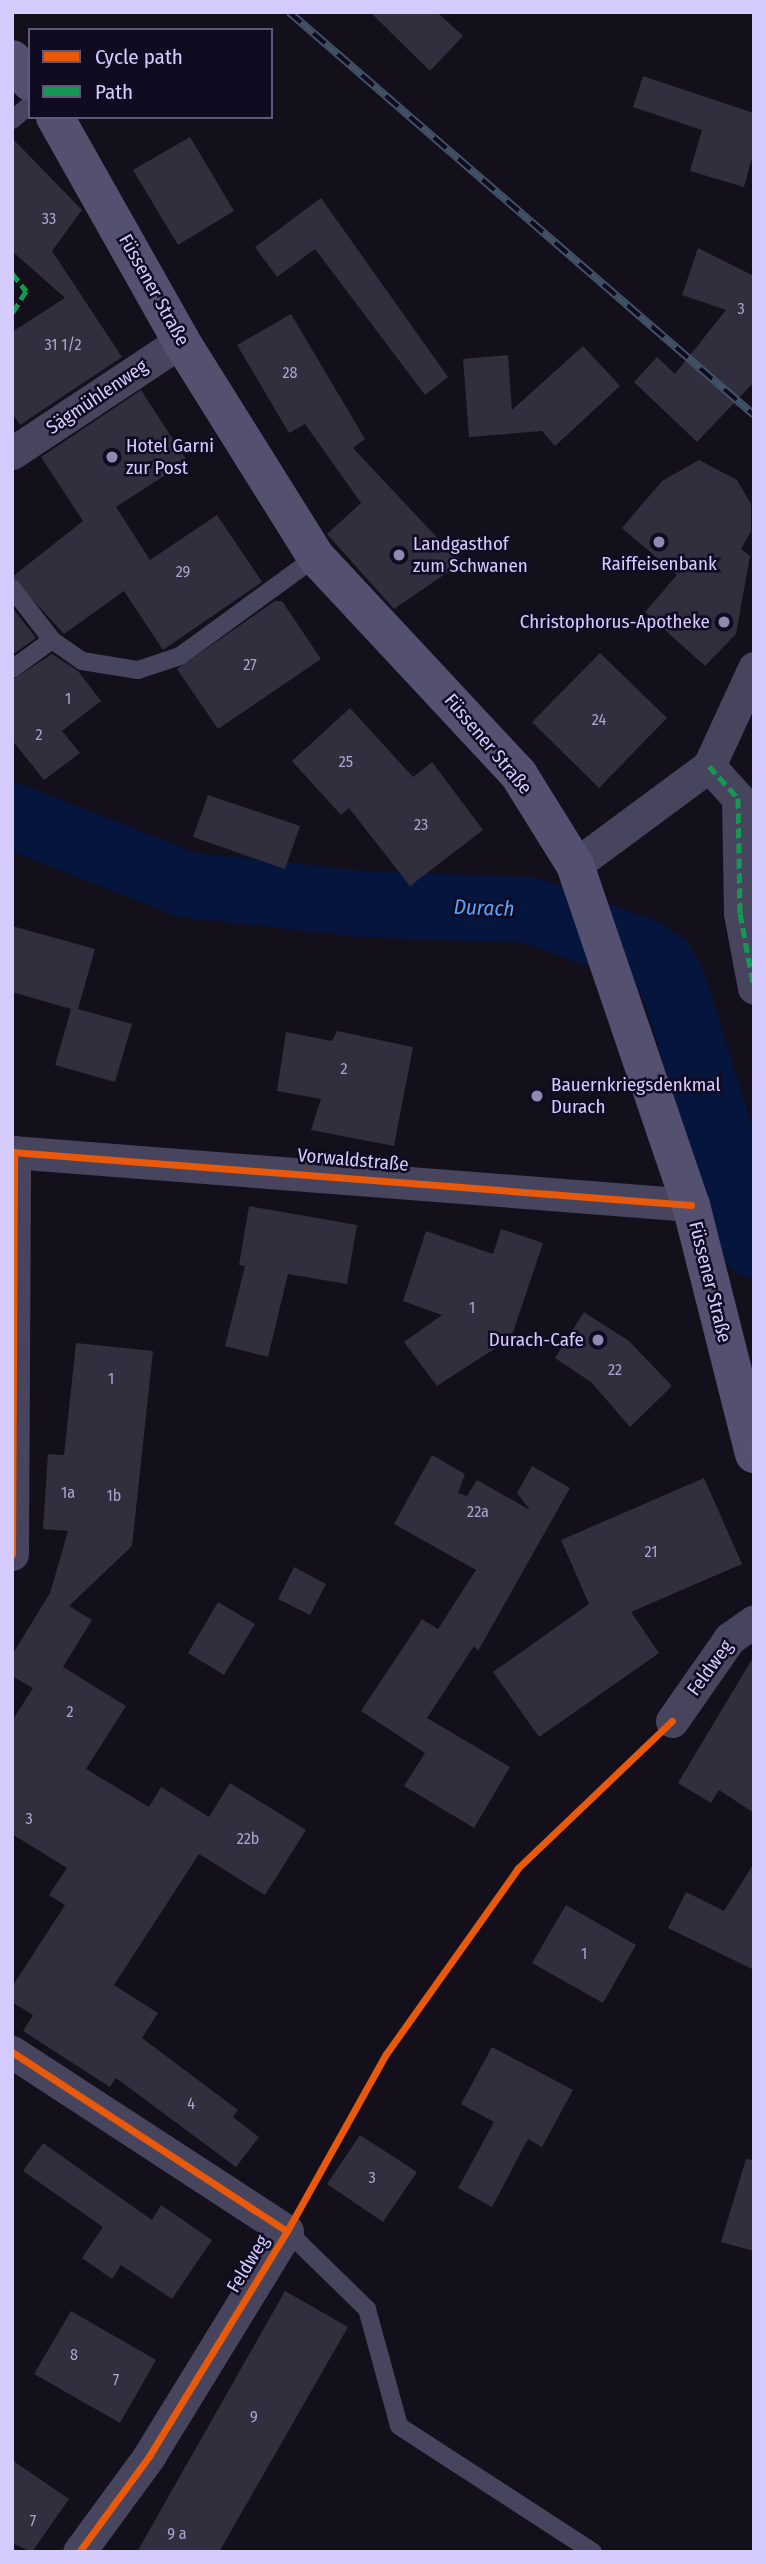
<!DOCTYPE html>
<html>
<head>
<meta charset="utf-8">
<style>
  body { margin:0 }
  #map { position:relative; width:766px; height:2564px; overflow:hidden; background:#13101c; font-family:"Fira Sans Condensed",sans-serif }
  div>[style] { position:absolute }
  .river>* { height:66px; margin:-33px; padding:0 33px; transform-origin:33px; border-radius:33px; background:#06153d }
  .building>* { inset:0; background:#312e3e }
  .service>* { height:18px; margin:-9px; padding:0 9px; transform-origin:9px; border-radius:9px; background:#47445d }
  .minor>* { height:33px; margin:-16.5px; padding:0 16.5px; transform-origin:16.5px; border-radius:16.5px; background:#47445d }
  .secondary>* { height:38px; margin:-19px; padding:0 19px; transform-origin:19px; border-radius:19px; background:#545170 }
  .rail>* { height:8px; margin-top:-4px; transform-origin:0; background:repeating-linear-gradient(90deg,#110b21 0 16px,#415267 0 32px); box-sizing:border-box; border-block:2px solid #415267 }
  .quiet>* { height:5px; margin-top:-2.5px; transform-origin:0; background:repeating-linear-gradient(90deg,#139951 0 10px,transparent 0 15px) }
  .cycleway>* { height:7px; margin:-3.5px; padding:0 3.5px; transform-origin:3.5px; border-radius:3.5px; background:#e8590c }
  .dots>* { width:19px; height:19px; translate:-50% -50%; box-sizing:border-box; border:4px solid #110b21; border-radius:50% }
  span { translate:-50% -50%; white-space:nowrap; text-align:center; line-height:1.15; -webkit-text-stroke:5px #110b21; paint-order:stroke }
  .number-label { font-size:16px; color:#aca4cf }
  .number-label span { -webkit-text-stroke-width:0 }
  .street-label { font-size:19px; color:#d5cbff }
  .poi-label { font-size:19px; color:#d5cbff }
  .left { translate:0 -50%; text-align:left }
  .right { translate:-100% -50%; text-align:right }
  .water-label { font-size:21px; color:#59a4ff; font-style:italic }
  .frame { position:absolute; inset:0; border:14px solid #d5cbff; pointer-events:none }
  .legend { position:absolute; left:28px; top:28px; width:245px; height:91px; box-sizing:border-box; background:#110b21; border:2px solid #5f587a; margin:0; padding:9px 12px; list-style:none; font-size:21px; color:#d5cbff }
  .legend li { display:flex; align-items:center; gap:14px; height:35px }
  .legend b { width:35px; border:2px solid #5f587a }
</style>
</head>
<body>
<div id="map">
  <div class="river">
    <div style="left:12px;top:816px;width:189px;rotate:21.4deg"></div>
    <div style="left:188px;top:885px;width:176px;rotate:6.2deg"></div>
    <div style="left:363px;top:904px;width:167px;rotate:2.1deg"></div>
    <div style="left:530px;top:910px;width:122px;rotate:20.1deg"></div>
    <div style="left:645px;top:952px;width:21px;rotate:35deg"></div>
    <div style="left:662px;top:964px;width:25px;rotate:61deg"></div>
    <div style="left:674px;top:986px;width:271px;rotate:72.8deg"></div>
  </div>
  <div class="building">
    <div style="clip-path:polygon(370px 12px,437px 12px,463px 36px,430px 71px)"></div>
    <div style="clip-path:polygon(643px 76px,754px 113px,754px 151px,744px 187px,690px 171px,702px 130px,633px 107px)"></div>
    <div style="clip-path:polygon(190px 137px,234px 211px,178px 245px,133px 170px)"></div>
    <div style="clip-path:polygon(12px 138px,82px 210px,52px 251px,122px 357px,20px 425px,12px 413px,12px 332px,65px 298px,12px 251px)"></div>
    <div style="clip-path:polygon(321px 198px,448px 377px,425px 395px,315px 249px,277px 277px,255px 247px)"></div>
    <div style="clip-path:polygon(698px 248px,754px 276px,754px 382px,697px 442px,634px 382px,657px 357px,675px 374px,726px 310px,682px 295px)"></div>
    <div style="clip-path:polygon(291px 314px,365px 439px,353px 448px,461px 563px,394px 609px,327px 534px,361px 503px,305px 424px,289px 433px,237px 345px)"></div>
    <div style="clip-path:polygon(583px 346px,620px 386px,555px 446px,542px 431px,469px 437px,463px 359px,508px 355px,512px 410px)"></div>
    <div style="clip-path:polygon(141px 390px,187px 461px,116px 507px,150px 560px,217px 515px,262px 582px,163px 650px,124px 591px,64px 634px,12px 577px,83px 521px,41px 457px)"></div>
    <div style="clip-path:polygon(699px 460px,737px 480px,751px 504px,751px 531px,741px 549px,750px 556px,736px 634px,705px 666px,645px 612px,677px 575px,622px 528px,662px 481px)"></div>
    <div style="clip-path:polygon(275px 601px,282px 601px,321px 659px,218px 729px,177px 669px)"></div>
    <div style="clip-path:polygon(12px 607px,36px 638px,12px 655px)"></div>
    <div style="clip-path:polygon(600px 653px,667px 718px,599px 788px,532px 722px)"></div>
    <div style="clip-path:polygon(52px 654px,78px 671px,101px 701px,62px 731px,80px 753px,44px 780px,12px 740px,12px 680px)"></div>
    <div style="clip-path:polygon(350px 708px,413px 777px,432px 762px,483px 830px,410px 886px,349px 808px,341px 815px,292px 761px)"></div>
    <div style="clip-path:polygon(208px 795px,300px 826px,285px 869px,193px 837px)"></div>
    <div style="clip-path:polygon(12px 926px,95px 949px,78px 1009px,132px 1024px,115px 1082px,55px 1065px,71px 1009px,12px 992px)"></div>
    <div style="clip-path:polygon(337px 1031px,413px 1047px,394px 1146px,311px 1130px,321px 1099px,277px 1091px,286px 1032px,332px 1041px)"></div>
    <div style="clip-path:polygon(249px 1206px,357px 1225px,347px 1284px,288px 1274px,268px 1357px,225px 1346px,245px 1266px,239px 1265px)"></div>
    <div style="clip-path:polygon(501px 1229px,543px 1243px,511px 1338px,437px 1386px,404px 1342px,442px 1315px,403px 1301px,426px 1231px,493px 1254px)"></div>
    <div style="clip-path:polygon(584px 1312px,629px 1341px,672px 1386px,630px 1427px,591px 1382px,555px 1358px)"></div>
    <div style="clip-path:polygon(76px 1343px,153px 1351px,132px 1546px,69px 1606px,92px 1620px,63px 1667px,126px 1706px,86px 1769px,149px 1807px,161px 1787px,209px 1817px,230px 1783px,306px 1830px,265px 1895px,199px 1854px,114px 1985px,158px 2013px,142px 2038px,238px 2110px,233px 2117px,259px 2137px,236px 2167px,116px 2078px,110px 2087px,23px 2031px,33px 2015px,12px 2002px,12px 1987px,65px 1905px,49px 1895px,67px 1868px,12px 1834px,12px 1721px,33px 1688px,12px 1676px,12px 1655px,50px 1593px,68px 1531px,43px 1529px,48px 1454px,64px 1455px)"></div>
    <div style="clip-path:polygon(432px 1455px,465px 1474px,458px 1493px,467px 1496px,477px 1480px,530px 1510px,517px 1493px,532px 1466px,570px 1488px,478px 1651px,474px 1646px,427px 1718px,510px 1767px,474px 1828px,404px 1786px,425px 1753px,361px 1711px,422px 1619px,438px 1629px,476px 1570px,394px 1524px)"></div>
    <div style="clip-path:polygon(704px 1478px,742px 1564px,631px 1612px,659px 1653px,539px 1737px,493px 1672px,589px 1604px,561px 1540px)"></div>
    <div style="clip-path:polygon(294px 1567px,326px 1584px,310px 1615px,278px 1599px)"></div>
    <div style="clip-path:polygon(218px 1602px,255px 1624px,224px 1675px,188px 1653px)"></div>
    <div style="clip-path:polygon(754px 1656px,754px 1813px,719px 1790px,711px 1803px,678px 1783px)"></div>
    <div style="clip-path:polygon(754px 1863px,754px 1970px,668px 1928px,686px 1892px,724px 1911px)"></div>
    <div style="clip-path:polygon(566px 1905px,636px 1945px,603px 2003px,532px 1963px)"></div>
    <div style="clip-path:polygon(492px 2047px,573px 2090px,542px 2147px,528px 2139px,492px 2207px,458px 2188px,494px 2122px,461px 2104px)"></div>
    <div style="clip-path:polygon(360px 2135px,417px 2172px,383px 2222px,327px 2184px)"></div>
    <div style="clip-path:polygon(43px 2143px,152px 2220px,161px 2205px,212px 2240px,172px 2299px,121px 2265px,112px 2279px,82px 2258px,103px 2227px,23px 2171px)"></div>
    <div style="clip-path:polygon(746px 2159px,754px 2160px,754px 2251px,721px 2242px)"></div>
    <div style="clip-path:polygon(285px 2291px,348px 2327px,219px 2552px,137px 2552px)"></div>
    <div style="clip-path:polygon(71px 2311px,156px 2360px,120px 2423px,34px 2374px)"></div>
    <div style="clip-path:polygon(12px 2460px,69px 2499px,32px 2552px,12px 2543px)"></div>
  </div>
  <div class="service">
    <div style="left:12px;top:120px;width:23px;rotate:-40deg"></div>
    <div style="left:12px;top:588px;width:66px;rotate:52.4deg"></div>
    <div style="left:52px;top:640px;width:37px;rotate:35deg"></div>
    <div style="left:82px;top:661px;width:57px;rotate:9.1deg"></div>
    <div style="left:138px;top:670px;width:44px;rotate:-18.4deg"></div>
    <div style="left:180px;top:656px;width:168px;rotate:-36.1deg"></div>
    <div style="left:12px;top:669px;width:49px;rotate:-35.9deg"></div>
    <div style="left:287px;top:2231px;width:112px;rotate:44.3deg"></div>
    <div style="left:367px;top:2309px;width:121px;rotate:74.7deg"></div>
    <div style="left:399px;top:2426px;width:231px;rotate:33deg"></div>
  </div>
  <div class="minor">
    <div style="left:12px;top:453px;width:203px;rotate:-33.5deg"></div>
    <div style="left:709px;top:766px;width:43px;rotate:47.8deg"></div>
    <div style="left:738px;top:798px;width:115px;rotate:89deg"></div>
    <div style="left:740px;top:913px;width:76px;rotate:79.4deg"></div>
    <div style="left:575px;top:865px;width:167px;rotate:-36.5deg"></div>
    <div style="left:709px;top:766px;width:108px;rotate:-65.3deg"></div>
    <div style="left:12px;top:1152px;width:681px;rotate:4.46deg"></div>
    <div style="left:12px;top:1554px;width:402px;rotate:-89.7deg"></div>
    <div style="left:672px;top:1721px;width:101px;rotate:-55.1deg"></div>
    <div style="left:730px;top:1638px;width:29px;rotate:-35deg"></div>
    <div style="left:12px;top:2052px;width:328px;rotate:33.1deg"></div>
    <div style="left:287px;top:2231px;width:263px;rotate:121.5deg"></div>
    <div style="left:150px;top:2455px;width:120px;rotate:126.2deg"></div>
  </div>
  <div class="secondary">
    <div style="left:12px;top:59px;width:29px;rotate:52deg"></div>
    <div style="left:55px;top:117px;width:257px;rotate:60.6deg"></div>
    <div style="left:181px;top:341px;width:255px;rotate:58deg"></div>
    <div style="left:316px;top:557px;width:298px;rotate:47deg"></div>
    <div style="left:519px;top:775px;width:106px;rotate:58.1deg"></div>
    <div style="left:575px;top:865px;width:359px;rotate:71.2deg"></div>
    <div style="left:691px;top:1205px;width:257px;rotate:75.8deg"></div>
  </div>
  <div class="rail">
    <div style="left:289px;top:12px;width:615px;rotate:40.91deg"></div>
  </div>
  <div class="quiet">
    <div style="left:12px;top:273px;width:23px;rotate:52deg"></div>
    <div style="left:26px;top:291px;width:26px;rotate:122deg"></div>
    <div style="left:709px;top:766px;width:43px;rotate:47.8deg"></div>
    <div style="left:738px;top:798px;width:115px;rotate:89deg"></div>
    <div style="left:740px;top:913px;width:76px;rotate:79.4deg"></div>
    <div style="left:752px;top:1449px;width:2px;rotate:-27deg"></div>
  </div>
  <div class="cycleway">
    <div style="left:12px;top:1152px;width:681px;rotate:4.46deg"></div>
    <div style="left:12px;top:1554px;width:402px;rotate:-89.7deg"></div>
    <div style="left:12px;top:2052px;width:328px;rotate:33.1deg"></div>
    <div style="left:287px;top:2231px;width:263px;rotate:121.5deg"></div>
    <div style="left:150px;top:2455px;width:120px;rotate:126.2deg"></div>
    <div style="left:287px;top:2231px;width:203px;rotate:-60.8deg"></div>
    <div style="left:386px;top:2054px;width:228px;rotate:-54.6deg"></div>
    <div style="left:518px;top:1868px;width:213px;rotate:-43.7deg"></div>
  </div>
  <div class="dots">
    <div style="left:112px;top:457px;background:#918ab0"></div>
    <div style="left:659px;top:542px;background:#918ab0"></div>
    <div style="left:399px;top:555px;background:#918ab0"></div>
    <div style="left:724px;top:622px;background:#918ab0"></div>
    <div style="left:537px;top:1096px;background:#918ab0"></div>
    <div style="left:598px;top:1340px;background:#918ab0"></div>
  </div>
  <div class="number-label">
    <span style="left:49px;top:219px">33</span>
    <span style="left:741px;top:309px">3</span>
    <span style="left:63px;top:345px">31 1/2</span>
    <span style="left:290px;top:373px">28</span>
    <span style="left:183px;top:572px">29</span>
    <span style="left:250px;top:665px">27</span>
    <span style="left:68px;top:699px">1</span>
    <span style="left:599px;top:720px">24</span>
    <span style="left:39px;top:735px">2</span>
    <span style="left:346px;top:762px">25</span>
    <span style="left:421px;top:825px">23</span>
    <span style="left:344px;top:1069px">2</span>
    <span style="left:472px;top:1308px">1</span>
    <span style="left:615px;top:1370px">22</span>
    <span style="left:111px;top:1379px">1</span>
    <span style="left:68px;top:1493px">1a</span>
    <span style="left:114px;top:1496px">1b</span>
    <span style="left:478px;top:1512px">22a</span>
    <span style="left:651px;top:1552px">21</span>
    <span style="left:70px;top:1712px">2</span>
    <span style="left:29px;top:1819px">3</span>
    <span style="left:248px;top:1839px">22b</span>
    <span style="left:584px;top:1954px">1</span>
    <span style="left:191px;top:2104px">4</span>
    <span style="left:372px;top:2178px">3</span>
    <span style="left:74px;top:2355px">8</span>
    <span style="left:116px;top:2380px">7</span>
    <span style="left:254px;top:2417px">9</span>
    <span style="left:33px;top:2521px">7</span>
    <span style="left:177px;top:2534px">9 a</span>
  </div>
  <div class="street-label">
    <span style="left:154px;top:290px;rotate:61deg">Füssener Straße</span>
    <span style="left:97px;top:397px;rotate:-34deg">Sägmühlenweg</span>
    <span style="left:488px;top:744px;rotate:50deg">Füssener Straße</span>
    <span style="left:353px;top:1160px;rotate:5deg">Vorwaldstraße</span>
    <span style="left:710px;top:1282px;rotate:76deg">Füssener Straße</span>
    <span style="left:710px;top:1668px;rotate:-54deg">Feldweg</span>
    <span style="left:248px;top:2264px;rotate:-59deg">Feldweg</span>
  </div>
  <div class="poi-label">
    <span class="left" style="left:126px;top:457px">Hotel Garni<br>zur Post</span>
    <span class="left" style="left:413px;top:555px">Landgasthof<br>zum Schwanen</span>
    <span style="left:659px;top:564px">Raiffeisenbank</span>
    <span class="right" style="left:710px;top:622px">Christophorus-Apotheke</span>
    <span class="left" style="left:551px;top:1096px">Bauernkriegsdenkmal<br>Durach</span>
    <span class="right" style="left:584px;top:1340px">Durach-Cafe</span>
  </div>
  <div class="water-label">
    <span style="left:484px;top:908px;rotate:2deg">Durach</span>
  </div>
  <div class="frame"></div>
  <ul class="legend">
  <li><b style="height:9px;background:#e8590c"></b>Cycle path</li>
  <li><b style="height:9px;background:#139951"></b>Path</li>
  </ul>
</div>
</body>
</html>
